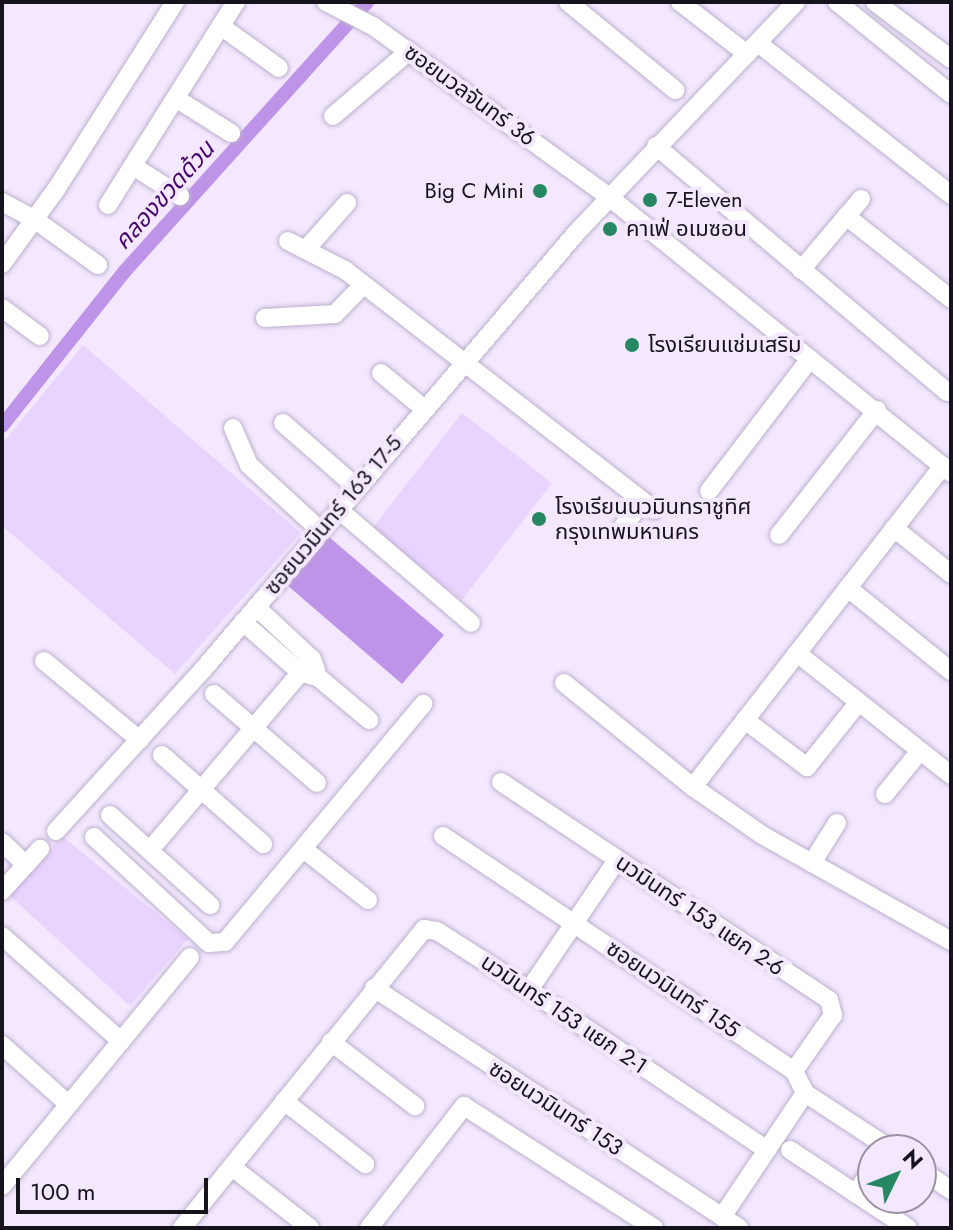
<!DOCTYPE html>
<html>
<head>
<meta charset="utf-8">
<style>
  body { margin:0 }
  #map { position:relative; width:953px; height:1230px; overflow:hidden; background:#f3e8ff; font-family:Jost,"Noto Sans Thai",sans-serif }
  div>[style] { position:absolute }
  .green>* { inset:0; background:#e8d4fe }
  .water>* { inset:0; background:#bd94e7 }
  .canal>* { height:14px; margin:-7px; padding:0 7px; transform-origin:7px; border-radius:7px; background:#bd94e7 }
  .roads { filter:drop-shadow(0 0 2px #bcb0cb) drop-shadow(0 0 2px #bcb0cb) }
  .minor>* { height:18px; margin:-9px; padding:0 9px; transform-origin:9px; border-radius:9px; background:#fff }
  .dots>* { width:22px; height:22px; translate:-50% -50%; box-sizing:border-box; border:4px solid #f3e8ff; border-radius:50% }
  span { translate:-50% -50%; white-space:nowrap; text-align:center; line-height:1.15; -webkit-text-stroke:8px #f3e8ff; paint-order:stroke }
  .street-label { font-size:22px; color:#17131c }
  .poi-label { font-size:22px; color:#17131c }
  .right { translate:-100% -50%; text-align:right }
  .left { translate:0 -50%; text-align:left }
  .water-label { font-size:24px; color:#46056c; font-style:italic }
  .frame { position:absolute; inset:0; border:4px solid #17131c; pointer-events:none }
  .north { position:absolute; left:857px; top:1134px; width:80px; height:80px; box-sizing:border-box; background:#f3e8ff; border:2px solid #9b93a4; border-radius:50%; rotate:47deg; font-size:22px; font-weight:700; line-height:32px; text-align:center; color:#17131c }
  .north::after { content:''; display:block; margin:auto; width:28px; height:36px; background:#268862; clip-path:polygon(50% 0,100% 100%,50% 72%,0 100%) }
  .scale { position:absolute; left:16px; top:1178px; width:192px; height:36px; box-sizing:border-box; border:4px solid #17131c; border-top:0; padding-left:10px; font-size:24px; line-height:28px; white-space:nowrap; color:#17131c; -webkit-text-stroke:6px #f3e8ff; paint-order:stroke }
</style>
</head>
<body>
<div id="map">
  <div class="green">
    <div style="clip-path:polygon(83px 345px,301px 533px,175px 674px,2px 526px,2px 444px)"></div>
    <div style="clip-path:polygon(462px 413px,552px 483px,462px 600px,371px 530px)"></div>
    <div style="clip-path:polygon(62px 836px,188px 939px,130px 1006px,9px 895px)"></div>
  </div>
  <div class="water">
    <div style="clip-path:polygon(329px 537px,444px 635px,402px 684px,287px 585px)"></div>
  </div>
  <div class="canal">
    <div style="left:2px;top:426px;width:196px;rotate:-51.6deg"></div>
    <div style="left:124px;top:272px;width:363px;rotate:-48deg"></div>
  </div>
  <div class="roads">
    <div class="minor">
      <div style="left:326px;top:2px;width:53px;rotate:27.1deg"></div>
      <div style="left:373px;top:26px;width:291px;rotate:35.9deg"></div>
      <div style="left:609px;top:197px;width:439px;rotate:38.9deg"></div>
      <div style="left:568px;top:2px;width:139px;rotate:39.4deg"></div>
      <div style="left:680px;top:2px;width:85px;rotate:37.8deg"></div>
      <div style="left:837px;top:2px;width:146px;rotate:38.9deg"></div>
      <div style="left:875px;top:2px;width:95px;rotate:36.9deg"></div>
      <div style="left:222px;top:27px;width:70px;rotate:35.7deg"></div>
      <div style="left:758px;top:43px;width:246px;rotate:38.2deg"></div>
      <div style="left:177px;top:99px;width:64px;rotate:32.2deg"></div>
      <div style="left:333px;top:116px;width:100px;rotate:-40.5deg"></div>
      <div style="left:656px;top:146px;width:381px;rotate:40.2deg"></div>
      <div style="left:133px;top:166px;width:56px;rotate:32.6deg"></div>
      <div style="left:2px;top:202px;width:36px;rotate:28deg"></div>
      <div style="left:34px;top:219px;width:79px;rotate:35.7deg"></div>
      <div style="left:108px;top:205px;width:240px;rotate:-57.8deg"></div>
      <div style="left:846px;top:216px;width:134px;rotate:38.3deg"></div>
      <div style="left:288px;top:241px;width:64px;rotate:27deg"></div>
      <div style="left:345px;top:270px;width:391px;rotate:37.8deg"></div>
      <div style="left:308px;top:247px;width:59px;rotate:-48.4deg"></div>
      <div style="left:2px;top:264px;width:94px;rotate:-54.1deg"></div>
      <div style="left:57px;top:188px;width:220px;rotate:-57.6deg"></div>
      <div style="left:801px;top:270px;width:93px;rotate:-49.8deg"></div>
      <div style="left:2px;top:308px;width:47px;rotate:36.4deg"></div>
      <div style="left:265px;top:318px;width:70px;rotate:-3.3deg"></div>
      <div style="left:335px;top:314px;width:40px;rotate:-46deg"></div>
      <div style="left:381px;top:373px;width:55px;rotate:39.8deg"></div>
      <div style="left:283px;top:423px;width:97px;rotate:41.2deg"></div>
      <div style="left:233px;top:428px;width:40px;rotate:66.6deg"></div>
      <div style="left:249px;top:465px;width:96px;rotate:42.5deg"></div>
      <div style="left:709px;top:491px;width:166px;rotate:-52.6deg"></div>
      <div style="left:338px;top:509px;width:175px;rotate:40.6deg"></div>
      <div style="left:894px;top:528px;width:73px;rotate:38.9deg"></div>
      <div style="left:621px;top:529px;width:34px;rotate:-52deg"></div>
      <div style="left:779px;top:535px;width:159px;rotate:-51.9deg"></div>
      <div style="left:848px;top:588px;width:132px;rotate:38.9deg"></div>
      <div style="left:256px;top:607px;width:76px;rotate:42.9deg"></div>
      <div style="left:312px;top:659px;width:12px;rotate:70deg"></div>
      <div style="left:243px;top:622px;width:76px;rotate:41.3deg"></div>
      <div style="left:300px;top:672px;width:19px;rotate:16deg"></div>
      <div style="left:318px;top:677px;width:67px;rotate:40.1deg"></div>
      <div style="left:797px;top:653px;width:196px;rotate:38.4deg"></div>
      <div style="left:44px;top:661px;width:124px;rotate:39.5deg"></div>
      <div style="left:564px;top:683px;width:166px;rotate:38.9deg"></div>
      <div style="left:693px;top:787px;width:84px;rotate:34.8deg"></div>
      <div style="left:762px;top:835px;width:217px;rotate:29.3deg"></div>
      <div style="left:214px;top:694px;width:136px;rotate:40.8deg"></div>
      <div style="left:745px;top:720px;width:78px;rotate:37.2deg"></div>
      <div style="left:807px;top:767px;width:82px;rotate:-51.4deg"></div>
      <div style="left:162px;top:755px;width:135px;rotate:41.4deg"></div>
      <div style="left:501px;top:782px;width:394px;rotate:33.6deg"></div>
      <div style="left:829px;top:1000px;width:16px;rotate:75deg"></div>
      <div style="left:833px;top:1015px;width:68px;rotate:124.9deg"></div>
      <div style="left:693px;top:787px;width:407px;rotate:-52.1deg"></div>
      <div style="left:885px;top:794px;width:55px;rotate:-50.9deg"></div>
      <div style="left:110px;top:815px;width:135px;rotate:42deg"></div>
      <div style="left:56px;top:831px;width:214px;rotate:-47.7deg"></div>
      <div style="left:200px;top:673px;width:580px;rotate:-49.47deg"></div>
      <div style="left:577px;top:232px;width:318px;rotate:-46.4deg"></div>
      <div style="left:443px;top:836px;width:422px;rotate:33.8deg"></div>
      <div style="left:794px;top:1071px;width:25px;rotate:63deg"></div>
      <div style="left:805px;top:1093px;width:104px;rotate:33.2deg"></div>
      <div style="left:94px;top:837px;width:156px;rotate:42.7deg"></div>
      <div style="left:209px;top:943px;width:16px;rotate:-4deg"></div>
      <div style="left:225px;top:942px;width:310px;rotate:-50.2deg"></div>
      <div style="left:2px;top:842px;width:33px;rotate:44deg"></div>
      <div style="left:150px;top:850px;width:250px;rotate:-49.7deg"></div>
      <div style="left:306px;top:851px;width:79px;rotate:38.3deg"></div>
      <div style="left:812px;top:863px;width:47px;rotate:-58deg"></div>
      <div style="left:2px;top:891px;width:57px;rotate:-47.9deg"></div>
      <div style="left:2px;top:936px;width:159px;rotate:41.4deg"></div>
      <div style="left:374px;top:988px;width:437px;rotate:33.3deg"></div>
      <div style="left:529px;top:990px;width:157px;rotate:-55.9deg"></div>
      <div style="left:331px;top:1042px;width:106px;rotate:37.3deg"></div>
      <div style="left:2px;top:1045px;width:89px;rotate:41.8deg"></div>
      <div style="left:284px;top:1101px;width:103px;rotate:37.9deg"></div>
      <div style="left:790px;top:1150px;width:141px;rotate:33.5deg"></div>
      <div style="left:232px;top:1167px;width:99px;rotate:38deg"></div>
      <div style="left:921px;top:1170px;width:36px;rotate:34deg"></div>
      <div style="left:2px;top:1186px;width:296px;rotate:-50.6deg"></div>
      <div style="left:856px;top:1194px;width:32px;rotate:-58deg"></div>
      <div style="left:722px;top:1217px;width:149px;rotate:-56.2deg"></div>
      <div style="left:182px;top:1228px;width:385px;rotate:-51deg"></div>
      <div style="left:424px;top:929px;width:13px;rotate:9deg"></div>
      <div style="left:437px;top:931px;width:109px;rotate:32.7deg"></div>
      <div style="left:529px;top:990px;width:285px;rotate:33.9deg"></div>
      <div style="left:369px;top:1228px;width:155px;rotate:-52.1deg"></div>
      <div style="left:464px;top:1106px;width:226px;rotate:32.7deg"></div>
    </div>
  </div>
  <div class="dots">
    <div style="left:540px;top:191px;background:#268862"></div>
    <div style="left:650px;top:200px;background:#268862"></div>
    <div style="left:610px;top:229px;background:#268862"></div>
    <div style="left:632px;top:345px;background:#268862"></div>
    <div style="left:539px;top:519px;background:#268862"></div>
  </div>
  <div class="street-label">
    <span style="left:470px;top:95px;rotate:36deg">ซอยนวลจันทร์ 36</span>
    <span style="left:333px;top:515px;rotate:-50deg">ซอยนวมินทร์ 163 17-5</span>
    <span style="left:700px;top:915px;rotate:34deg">นวมินทร์ 153 แยก 2-6</span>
    <span style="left:673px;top:989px;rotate:34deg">ซอยนวมินทร์ 155</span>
    <span style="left:564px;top:1014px;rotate:34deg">นวมินทร์ 153 แยก 2-1</span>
    <span style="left:556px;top:1108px;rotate:33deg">ซอยนวมินทร์ 153</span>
  </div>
  <div class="poi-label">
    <span class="right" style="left:524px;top:191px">Big C Mini</span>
    <span class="left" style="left:666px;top:200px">7-Eleven</span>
    <span class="left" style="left:626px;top:229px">คาเฟ่ อเมซอน</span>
    <span class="left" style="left:648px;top:345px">โรงเรียนแช่มเสริม</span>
    <span class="left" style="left:555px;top:519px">โรงเรียนนวมินทราชูทิศ<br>กรุงเทพมหานคร</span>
  </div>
  <div class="water-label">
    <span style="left:164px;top:195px;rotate:-48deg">คลองขวดด้วน</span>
  </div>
  <div class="frame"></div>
  <div class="north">N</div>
  <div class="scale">100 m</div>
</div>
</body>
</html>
